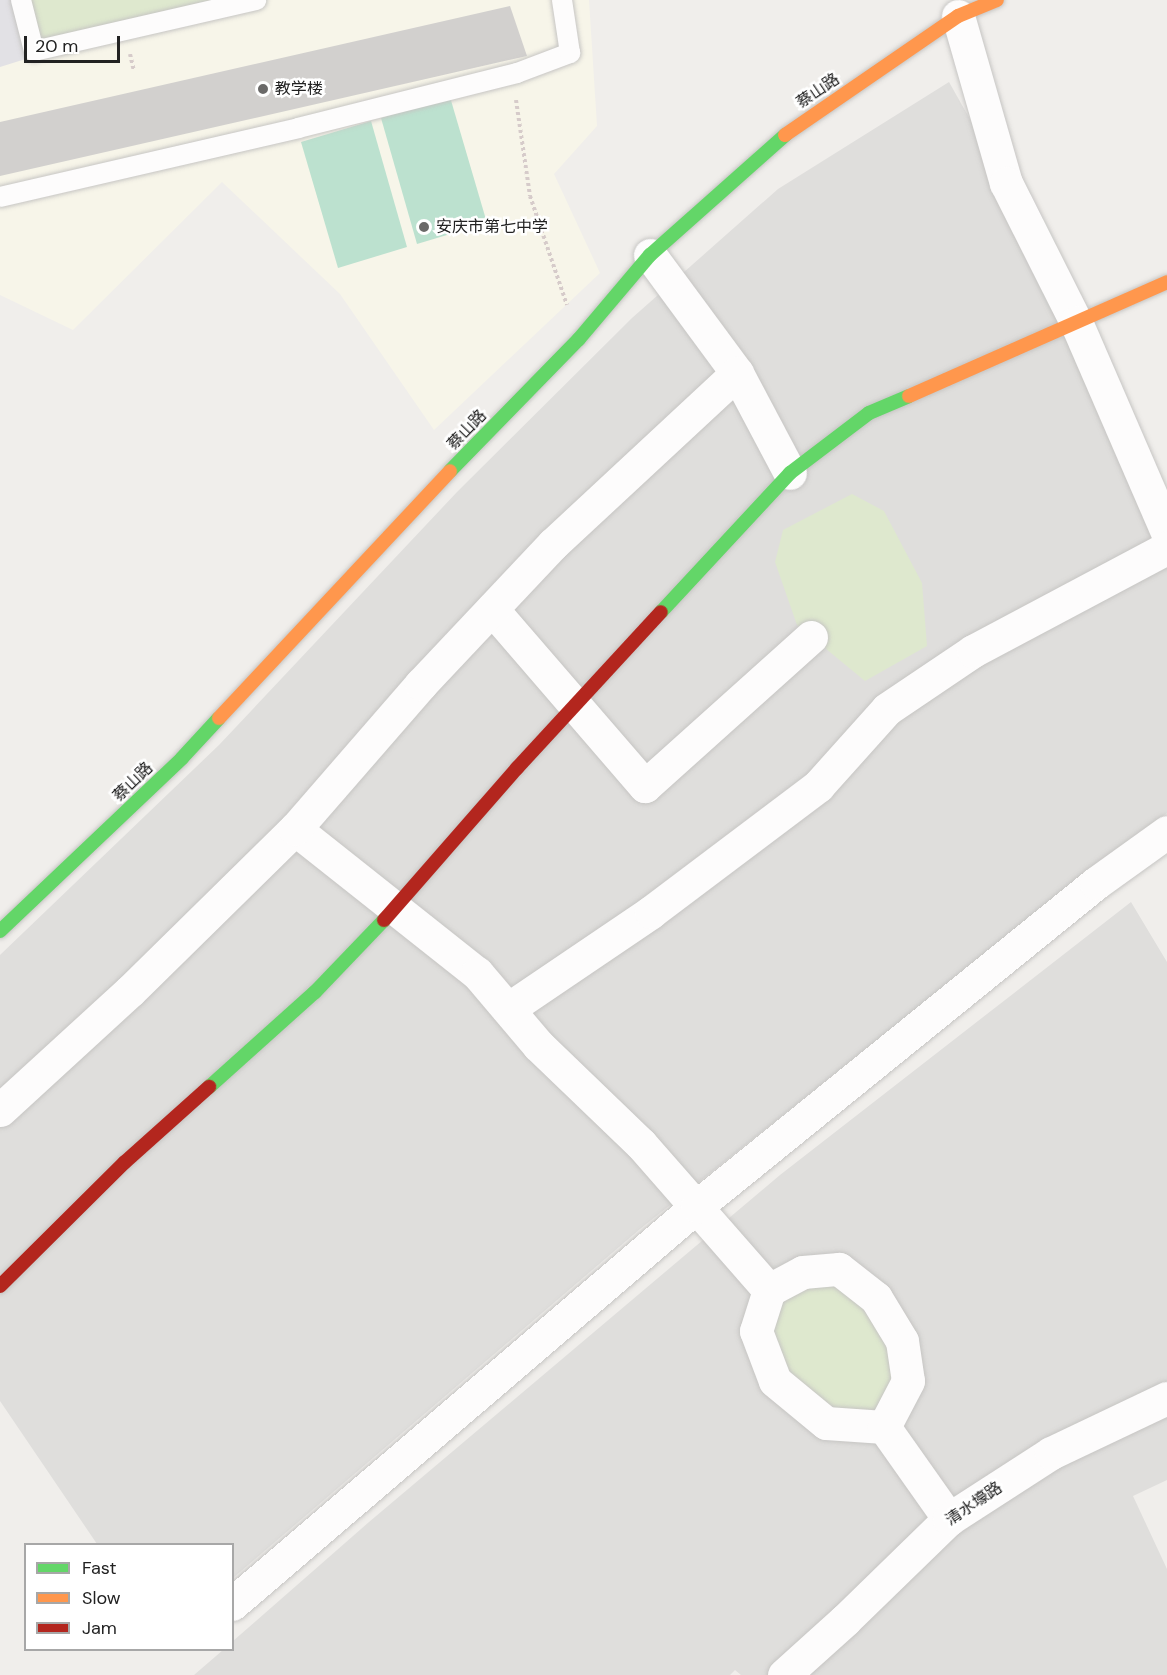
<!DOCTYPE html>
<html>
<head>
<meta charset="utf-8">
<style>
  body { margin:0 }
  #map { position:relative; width:1167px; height:1675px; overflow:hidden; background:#f0eeeb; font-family:"DM Sans","Noto Sans SC",sans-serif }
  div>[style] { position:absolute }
  .residential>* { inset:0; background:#dfdedc }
  .education>* { inset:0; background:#f7f5e9 }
  .grass>* { inset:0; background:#dee8ce }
  .pitch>* { inset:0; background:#bce1cf }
  .plaza>* { inset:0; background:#e2e1e5 }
  .building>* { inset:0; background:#d2d0ce }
  .path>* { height:4px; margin-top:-2px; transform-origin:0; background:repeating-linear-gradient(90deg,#d6cbca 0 3px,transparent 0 6px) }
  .roads { filter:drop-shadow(0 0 2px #c6c5c3) drop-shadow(0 0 2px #c6c5c3) }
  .lane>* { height:20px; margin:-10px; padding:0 10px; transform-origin:10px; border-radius:10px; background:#fdfcfc }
  .street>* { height:33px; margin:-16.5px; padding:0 16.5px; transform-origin:16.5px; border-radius:16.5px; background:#fdfcfc }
  .fast>* { height:14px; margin:-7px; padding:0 7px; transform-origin:7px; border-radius:7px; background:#63d668 }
  .slow>* { height:14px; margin:-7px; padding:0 7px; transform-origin:7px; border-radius:7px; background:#ff974d }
  .jam>* { height:14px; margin:-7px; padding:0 7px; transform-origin:7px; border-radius:7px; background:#b3261e }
  .dots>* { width:16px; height:16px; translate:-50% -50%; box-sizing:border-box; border:3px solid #fff; border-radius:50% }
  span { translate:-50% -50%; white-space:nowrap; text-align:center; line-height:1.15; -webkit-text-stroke:5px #fff; paint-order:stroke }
  .poi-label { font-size:16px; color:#222 }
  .left { translate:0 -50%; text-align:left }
  .street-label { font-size:16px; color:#222 }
  .legend { position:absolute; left:24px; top:1543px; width:210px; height:108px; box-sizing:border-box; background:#fff; border:2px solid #a7a7a7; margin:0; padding:8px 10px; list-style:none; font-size:18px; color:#222 }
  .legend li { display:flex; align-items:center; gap:12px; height:30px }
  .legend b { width:30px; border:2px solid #a7a7a7 }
  .scale { position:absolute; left:24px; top:36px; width:96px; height:27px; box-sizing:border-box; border:3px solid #222; border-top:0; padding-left:8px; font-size:18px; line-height:21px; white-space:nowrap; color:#222; -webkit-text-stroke:4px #fff; paint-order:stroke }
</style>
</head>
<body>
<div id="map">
  <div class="residential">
    <div style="clip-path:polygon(949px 82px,1006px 183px,1167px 532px,1167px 813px,1001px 941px,640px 1229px,233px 1578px,232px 1544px,97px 1544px,0 1401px,0 955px,219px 745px,457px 492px,632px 318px,778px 189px)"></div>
    <div style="clip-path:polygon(1131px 902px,1167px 962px,1167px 1480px,1133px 1496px,1167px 1569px,1167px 1675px,741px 1675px,735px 1670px,730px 1675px,194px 1675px,223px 1650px,232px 1650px,233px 1641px,369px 1522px,780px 1175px)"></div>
  </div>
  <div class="education">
    <div style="clip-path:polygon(0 0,589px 0,597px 126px,554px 174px,600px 273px,434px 430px,340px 294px,222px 182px,73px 330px,0 295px)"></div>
  </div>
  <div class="grass">
    <div style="clip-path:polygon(23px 0,241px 0,50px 49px,30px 41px)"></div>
    <div style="clip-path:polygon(852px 494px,884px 511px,922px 583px,927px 646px,865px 681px,797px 625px,775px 562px,783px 530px)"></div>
    <div style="clip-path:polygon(836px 1285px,860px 1305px,887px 1344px,895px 1376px,874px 1412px,832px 1412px,786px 1377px,768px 1333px,780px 1299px,804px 1288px)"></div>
  </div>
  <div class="pitch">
    <div style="clip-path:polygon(450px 97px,487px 223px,417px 244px,381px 118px)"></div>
    <div style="clip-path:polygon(371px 121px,407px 247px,338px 268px,301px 142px)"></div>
  </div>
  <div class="plaza">
    <div style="clip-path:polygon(0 0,17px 0,35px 56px,0 67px)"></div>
  </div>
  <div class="building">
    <div style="clip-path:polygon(510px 6px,527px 56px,0 176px,0 122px)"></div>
  </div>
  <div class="path">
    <div style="left:130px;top:54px;width:17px;rotate:77deg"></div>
    <div style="left:516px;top:100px;width:97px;rotate:81.7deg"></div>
    <div style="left:530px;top:196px;width:115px;rotate:71.3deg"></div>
  </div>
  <div class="roads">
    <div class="lane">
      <div style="left:21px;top:0;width:53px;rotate:75.7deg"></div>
      <div style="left:34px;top:51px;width:228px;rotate:-12.9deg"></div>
      <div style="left:0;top:197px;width:306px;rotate:-13deg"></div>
      <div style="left:298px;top:128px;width:226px;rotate:-14.1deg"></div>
      <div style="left:517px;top:73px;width:57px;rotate:-20.7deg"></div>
      <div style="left:570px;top:53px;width:54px;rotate:-98.6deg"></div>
    </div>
    <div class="street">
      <div style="left:958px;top:16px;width:174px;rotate:74deg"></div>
      <div style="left:1006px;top:183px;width:156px;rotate:63.3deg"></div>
      <div style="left:1076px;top:322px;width:229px;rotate:66.6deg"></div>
      <div style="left:650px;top:255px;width:147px;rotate:53.6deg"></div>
      <div style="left:737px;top:373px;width:113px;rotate:62.1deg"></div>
      <div style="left:492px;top:609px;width:234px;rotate:49.2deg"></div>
      <div style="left:645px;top:786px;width:223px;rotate:-41.9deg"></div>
      <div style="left:295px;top:829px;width:232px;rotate:38.4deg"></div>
      <div style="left:477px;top:973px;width:94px;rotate:49.7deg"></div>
      <div style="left:538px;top:1045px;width:143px;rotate:43.9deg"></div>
      <div style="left:641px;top:1144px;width:194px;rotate:48.8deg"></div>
      <div style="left:769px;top:1290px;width:43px;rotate:107.6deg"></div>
      <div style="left:756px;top:1331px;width:53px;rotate:69.2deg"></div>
      <div style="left:775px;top:1381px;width:66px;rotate:39.5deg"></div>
      <div style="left:826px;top:1423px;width:58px;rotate:3.9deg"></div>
      <div style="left:884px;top:1427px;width:113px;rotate:54.8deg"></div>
      <div style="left:508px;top:1009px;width:173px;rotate:-34.1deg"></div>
      <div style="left:651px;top:912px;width:209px;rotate:-37deg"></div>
      <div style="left:818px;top:786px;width:103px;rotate:-48.1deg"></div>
      <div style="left:887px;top:709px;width:104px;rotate:-34deg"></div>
      <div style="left:973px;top:651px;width:220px;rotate:-28deg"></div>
      <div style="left:0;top:1110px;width:176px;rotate:-42.5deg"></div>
      <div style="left:130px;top:991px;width:231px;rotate:-44.5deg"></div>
      <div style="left:295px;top:829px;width:192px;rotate:-49deg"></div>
      <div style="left:421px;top:684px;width:192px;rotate:-46.7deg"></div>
      <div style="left:553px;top:544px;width:251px;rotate:-42.9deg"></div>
      <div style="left:769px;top:1290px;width:38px;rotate:-28deg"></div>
      <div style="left:803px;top:1272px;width:36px;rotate:-5deg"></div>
      <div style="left:839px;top:1269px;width:47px;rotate:38.1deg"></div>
      <div style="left:876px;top:1298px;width:50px;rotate:58.8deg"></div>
      <div style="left:902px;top:1341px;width:40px;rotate:81.5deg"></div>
      <div style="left:908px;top:1381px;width:52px;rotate:117.6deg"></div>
      <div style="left:232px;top:1604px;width:612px;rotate:-40.56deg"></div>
      <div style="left:697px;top:1206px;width:513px;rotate:-38.99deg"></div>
      <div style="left:1096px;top:883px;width:87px;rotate:-35.7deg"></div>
      <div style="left:784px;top:1675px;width:82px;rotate:-42deg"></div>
      <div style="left:845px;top:1620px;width:145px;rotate:-44.2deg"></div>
      <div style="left:949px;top:1519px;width:121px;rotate:-32.9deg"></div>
      <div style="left:1051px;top:1453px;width:128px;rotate:-25.4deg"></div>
    </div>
    <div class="fast">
      <div style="left:450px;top:471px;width:185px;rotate:-45.7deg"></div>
      <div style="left:579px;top:339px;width:110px;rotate:-49.8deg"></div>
      <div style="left:650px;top:255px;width:181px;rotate:-41.6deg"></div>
      <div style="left:661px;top:612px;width:190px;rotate:-47.1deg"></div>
      <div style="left:790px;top:473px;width:99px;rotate:-37.2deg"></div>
      <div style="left:869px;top:413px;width:43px;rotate:-23deg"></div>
      <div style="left:0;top:931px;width:251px;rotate:-43.5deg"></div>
      <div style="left:182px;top:758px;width:54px;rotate:-47.2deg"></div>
      <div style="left:209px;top:1087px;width:142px;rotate:-41.9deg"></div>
      <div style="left:315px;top:992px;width:100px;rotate:-46.2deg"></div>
    </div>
    <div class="slow">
      <div style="left:785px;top:135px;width:210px;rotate:-34.5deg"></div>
      <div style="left:958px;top:16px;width:42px;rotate:-22.3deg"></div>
      <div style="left:909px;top:396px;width:282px;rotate:-23.8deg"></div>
      <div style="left:219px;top:718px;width:338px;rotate:-46.9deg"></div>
    </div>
    <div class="jam">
      <div style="left:384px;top:920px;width:202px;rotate:-48.8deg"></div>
      <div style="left:517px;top:768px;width:212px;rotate:-47.3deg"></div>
      <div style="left:0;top:1286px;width:176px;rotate:-44.8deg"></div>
      <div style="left:125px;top:1162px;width:113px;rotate:-41.8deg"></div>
    </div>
  </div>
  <div class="dots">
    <div style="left:263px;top:89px;background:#6a6968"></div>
    <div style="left:424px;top:227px;background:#6a6968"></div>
  </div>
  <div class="poi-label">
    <span class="left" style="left:275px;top:89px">教学楼</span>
    <span class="left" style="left:436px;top:227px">安庆市第七中学</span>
  </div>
  <div class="street-label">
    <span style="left:818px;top:91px;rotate:-34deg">蔡山路</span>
    <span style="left:467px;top:430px;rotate:-46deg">蔡山路</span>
    <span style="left:133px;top:782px;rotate:-44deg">蔡山路</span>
    <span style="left:974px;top:1504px;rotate:-34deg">清水壕路</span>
  </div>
  <ul class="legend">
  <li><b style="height:8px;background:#63d668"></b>Fast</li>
  <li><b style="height:8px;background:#ff974d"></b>Slow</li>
  <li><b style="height:8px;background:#b3261e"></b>Jam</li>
  </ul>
  <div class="scale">20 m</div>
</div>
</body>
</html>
